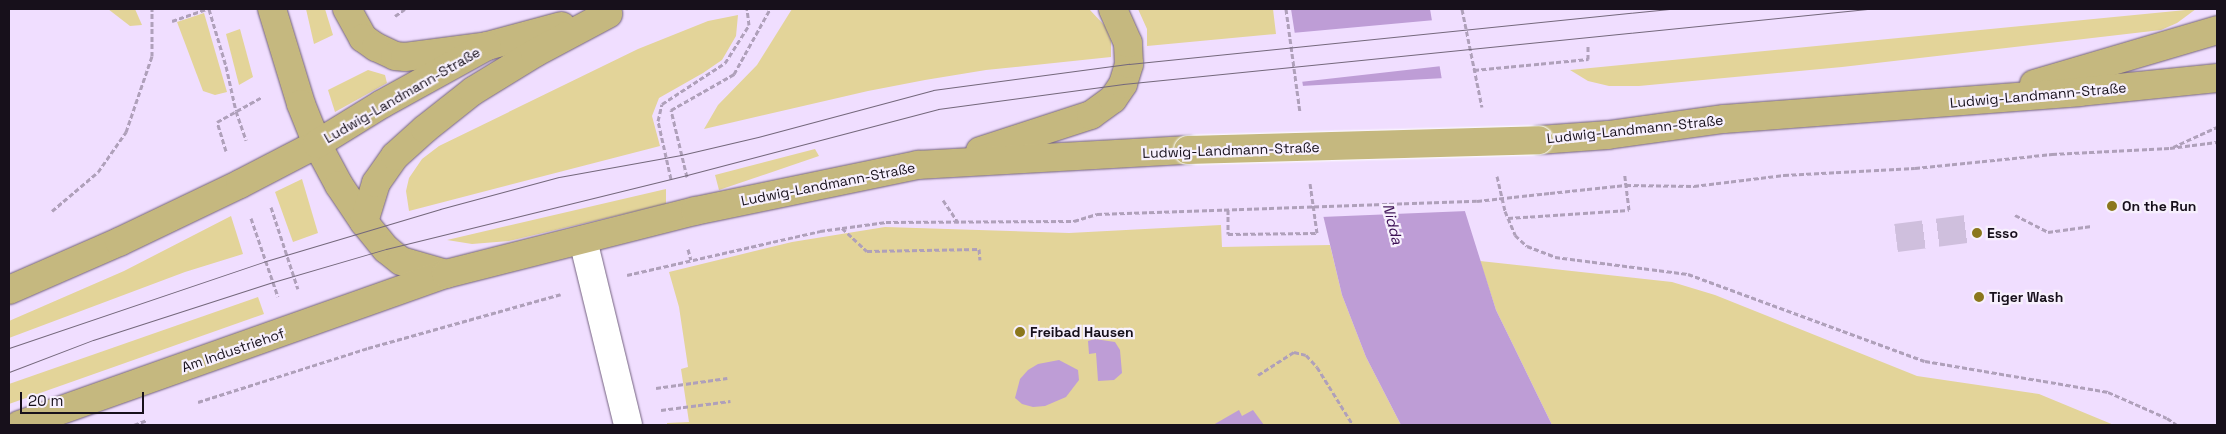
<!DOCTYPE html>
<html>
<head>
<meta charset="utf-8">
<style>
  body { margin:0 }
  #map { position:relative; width:2226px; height:434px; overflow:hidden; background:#f0deff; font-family:"Space Grotesk",sans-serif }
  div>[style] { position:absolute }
  .green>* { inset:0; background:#e3d499 }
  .water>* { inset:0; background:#be9dd6 }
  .pier>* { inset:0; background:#f0deff }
  .minor-tunnel>* { height:28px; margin-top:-14px; transform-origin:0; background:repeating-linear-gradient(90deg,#cfbfdd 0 28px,transparent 0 42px) }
  .path>* { height:3px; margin-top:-1.5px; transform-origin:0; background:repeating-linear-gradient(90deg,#afa0ba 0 5px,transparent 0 7.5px) }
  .roads { filter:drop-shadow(0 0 1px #73627f) drop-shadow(0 0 1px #73627f) }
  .minor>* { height:28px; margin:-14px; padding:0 14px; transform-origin:14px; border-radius:14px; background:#fff }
  .major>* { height:28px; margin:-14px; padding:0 14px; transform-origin:14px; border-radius:14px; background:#c5b87f }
  .tram>* { height:1px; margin:-0.5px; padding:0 0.5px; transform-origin:0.5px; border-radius:0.5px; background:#74687c }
  .path-bridge>* { height:3px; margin-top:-1.5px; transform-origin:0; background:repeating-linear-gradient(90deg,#afa0ba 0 5px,transparent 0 7.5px) }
  .bridges { filter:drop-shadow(0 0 1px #fff) drop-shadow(0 0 1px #fff) }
  .major-bridge>* { height:28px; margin:-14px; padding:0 14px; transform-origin:14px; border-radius:14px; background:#c5b87f }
  .dots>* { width:14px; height:14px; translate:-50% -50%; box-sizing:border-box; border:2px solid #f7f0fd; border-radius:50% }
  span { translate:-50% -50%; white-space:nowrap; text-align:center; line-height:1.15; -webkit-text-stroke:4.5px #f7f0fd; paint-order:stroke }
  .street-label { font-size:14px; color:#17101b }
  .poi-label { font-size:14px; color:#17101b; font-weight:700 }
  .left { translate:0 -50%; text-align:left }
  .water-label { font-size:15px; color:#3d1156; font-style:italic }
  .frame { position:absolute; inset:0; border:10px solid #17101b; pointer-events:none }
  .scale { position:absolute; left:20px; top:392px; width:124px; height:22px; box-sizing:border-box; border:2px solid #17101b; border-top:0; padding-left:6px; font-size:15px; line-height:18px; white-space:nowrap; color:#17101b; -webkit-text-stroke:4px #f7f0fd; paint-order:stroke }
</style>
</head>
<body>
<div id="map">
  <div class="green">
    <div style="clip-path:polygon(108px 9px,135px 9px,142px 25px,130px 26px)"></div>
    <div style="clip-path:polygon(306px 9px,325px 9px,333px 35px,314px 44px)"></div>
    <div style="clip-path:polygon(792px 9px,1089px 9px,1105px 26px,1111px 41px,1111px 57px,986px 70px,925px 80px,868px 91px,704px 129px,718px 105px,757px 65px)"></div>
    <div style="clip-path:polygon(1138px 9px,1273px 9px,1276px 34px,1147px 46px,1147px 29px)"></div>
    <div style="clip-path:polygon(2196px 9px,2177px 23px,2161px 30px,1842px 67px,1639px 86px,1609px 86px,1588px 81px,1570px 70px)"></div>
    <div style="clip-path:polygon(204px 13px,227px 92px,215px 95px,203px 91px,177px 22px)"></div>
    <div style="clip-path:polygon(738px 15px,736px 36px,722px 60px,703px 73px,659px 98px,652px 116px,660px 146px,409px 211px,406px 191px,409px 178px,422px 159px,439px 146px,638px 49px,708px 21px)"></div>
    <div style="clip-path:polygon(240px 29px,253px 77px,239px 85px,226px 34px)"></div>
    <div style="clip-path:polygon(368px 70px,385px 75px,387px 83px,335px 112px,328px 90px)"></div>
    <div style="clip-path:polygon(815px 149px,819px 156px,719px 190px,715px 175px)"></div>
    <div style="clip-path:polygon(302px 179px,318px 233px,293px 242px,275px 192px)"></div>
    <div style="clip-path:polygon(666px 189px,666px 204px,509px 241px,472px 244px,447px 240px)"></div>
    <div style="clip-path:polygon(231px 216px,243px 254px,185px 272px,9px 338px,9px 321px,124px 271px)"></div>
    <div style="clip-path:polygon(1221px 225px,1222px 247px,1330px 245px,1342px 295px,1366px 357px,1401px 425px,667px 425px,667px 423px,689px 422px,681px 369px,688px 367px,679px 307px,669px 272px,792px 242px,885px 227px,1069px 233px)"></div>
    <div style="clip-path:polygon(1480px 261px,1672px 282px,1715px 295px,1917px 376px,2039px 394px,2114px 425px,1552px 425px,1496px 310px)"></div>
    <div style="clip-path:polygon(258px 297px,264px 314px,9px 404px,9px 384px)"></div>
  </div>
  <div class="water">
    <div style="clip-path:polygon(1291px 9px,1430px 9px,1463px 205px,1496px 310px,1552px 425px,1401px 425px,1366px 357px,1342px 295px,1323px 215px)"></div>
    <div style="clip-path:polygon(1095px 339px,1115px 342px,1120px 350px,1122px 373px,1114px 380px,1098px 381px,1096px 353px,1089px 354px,1088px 341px)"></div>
    <div style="clip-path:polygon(1059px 360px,1078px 370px,1079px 380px,1066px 397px,1045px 406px,1033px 407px,1022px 404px,1015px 398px,1020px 379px,1028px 370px,1038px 364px)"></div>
    <div style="clip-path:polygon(1239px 410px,1242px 416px,1253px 410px,1264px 425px,1213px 425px)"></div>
  </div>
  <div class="pier">
    <div style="clip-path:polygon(1435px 20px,1442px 66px,1300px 82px,1292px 33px)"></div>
    <div style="clip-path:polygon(1445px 78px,1467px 211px,1321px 217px,1301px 86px)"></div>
  </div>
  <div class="minor-tunnel">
    <div style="left:1896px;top:238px;width:80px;rotate:-7.2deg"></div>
  </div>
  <div class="path">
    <div style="left:209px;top:9px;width:59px;rotate:73.4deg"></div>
    <div style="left:226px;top:66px;width:46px;rotate:77.5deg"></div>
    <div style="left:236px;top:111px;width:31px;rotate:71deg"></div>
    <div style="left:1286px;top:9px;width:104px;rotate:82.3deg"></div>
    <div style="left:1462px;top:9px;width:100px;rotate:78.5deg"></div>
    <div style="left:395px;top:16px;width:12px;rotate:-35deg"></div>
    <div style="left:172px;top:21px;width:37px;rotate:-19deg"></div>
    <div style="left:1474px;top:70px;width:115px;rotate:-5.5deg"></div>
    <div style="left:1588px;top:59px;width:13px;rotate:-90deg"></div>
    <div style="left:2173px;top:147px;width:48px;rotate:-24.4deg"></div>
    <div style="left:226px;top:151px;width:30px;rotate:-107deg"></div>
    <div style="left:217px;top:122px;width:51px;rotate:-29.1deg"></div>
    <div style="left:1497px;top:176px;width:36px;rotate:77deg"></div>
    <div style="left:1505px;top:211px;width:26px;rotate:67deg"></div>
    <div style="left:1515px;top:235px;width:16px;rotate:43deg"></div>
    <div style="left:1527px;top:246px;width:30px;rotate:21deg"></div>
    <div style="left:1555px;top:257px;width:134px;rotate:7.3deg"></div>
    <div style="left:1688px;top:274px;width:252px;rotate:20.2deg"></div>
    <div style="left:1925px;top:361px;width:186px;rotate:9.6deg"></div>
    <div style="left:2108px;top:392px;width:64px;rotate:23.8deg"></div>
    <div style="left:2167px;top:418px;width:12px;rotate:35deg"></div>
    <div style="left:687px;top:177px;width:69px;rotate:-103.4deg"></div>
    <div style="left:671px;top:110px;width:73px;rotate:-29.7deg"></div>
    <div style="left:734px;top:74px;width:74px;rotate:-61deg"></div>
    <div style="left:671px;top:179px;width:59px;rotate:-102.6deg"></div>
    <div style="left:658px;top:121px;width:17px;rotate:-77deg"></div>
    <div style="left:662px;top:104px;width:75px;rotate:-33.1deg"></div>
    <div style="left:725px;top:63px;width:45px;rotate:-57.7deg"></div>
    <div style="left:749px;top:25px;width:16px;rotate:-97deg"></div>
    <div style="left:1550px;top:193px;width:76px;rotate:-6deg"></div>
    <div style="left:1626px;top:185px;width:68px;rotate:0.8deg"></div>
    <div style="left:1694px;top:186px;width:91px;rotate:-7deg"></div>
    <div style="left:1784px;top:175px;width:131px;rotate:-3.1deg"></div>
    <div style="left:1915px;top:168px;width:138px;rotate:-5.8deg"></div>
    <div style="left:2052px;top:154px;width:118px;rotate:-2.9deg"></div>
    <div style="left:2170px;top:148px;width:47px;rotate:-7.3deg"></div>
    <div style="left:943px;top:200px;width:27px;rotate:56deg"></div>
    <div style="left:271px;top:207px;width:86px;rotate:71.8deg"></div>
    <div style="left:1228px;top:209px;width:25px;rotate:90deg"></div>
    <div style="left:1228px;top:234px;width:89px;rotate:-0.6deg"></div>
    <div style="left:1317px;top:233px;width:50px;rotate:-98deg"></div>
    <div style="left:52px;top:211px;width:60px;rotate:-40.3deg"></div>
    <div style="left:98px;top:172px;width:49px;rotate:-55deg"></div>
    <div style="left:126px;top:132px;width:80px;rotate:-71.1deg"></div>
    <div style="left:152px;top:56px;width:47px;rotate:-90deg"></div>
    <div style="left:2015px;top:215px;width:37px;rotate:27deg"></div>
    <div style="left:2048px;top:232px;width:44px;rotate:-7.8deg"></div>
    <div style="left:251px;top:218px;width:83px;rotate:71.1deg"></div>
    <div style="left:1508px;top:218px;width:121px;rotate:-3.8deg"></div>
    <div style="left:1629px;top:210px;width:35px;rotate:-97deg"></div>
    <div style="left:842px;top:228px;width:34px;rotate:43deg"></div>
    <div style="left:867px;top:251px;width:112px;rotate:-1deg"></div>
    <div style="left:979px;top:249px;width:11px;rotate:85deg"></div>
    <div style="left:688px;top:249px;width:11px;rotate:75deg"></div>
    <div style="left:627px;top:275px;width:198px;rotate:-12.8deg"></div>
    <div style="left:820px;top:231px;width:67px;rotate:-7.8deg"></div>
    <div style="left:886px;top:222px;width:188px;rotate:-0.3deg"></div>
    <div style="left:1074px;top:221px;width:24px;rotate:-17deg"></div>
    <div style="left:1258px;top:375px;width:43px;rotate:-32.6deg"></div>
    <div style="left:1294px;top:352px;width:12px;rotate:14deg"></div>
    <div style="left:1306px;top:355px;width:16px;rotate:47deg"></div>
    <div style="left:1317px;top:367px;width:68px;rotate:58.2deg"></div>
    <div style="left:656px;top:388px;width:72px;rotate:-8deg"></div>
    <div style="left:198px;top:402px;width:178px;rotate:-17.6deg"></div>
    <div style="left:368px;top:348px;width:200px;rotate:-15.6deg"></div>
    <div style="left:661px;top:410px;width:70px;rotate:-7.4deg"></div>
    <div style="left:134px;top:425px;width:14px;rotate:-21deg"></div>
  </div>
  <div class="roads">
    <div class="minor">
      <div style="left:583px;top:240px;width:190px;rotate:76.3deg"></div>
    </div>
    <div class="major">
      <div style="left:272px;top:9px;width:99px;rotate:73deg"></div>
      <div style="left:301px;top:104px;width:43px;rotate:68.2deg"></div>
      <div style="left:317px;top:144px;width:47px;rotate:61.8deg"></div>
      <div style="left:339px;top:185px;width:45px;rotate:56deg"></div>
      <div style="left:364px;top:222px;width:35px;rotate:51deg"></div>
      <div style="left:386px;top:249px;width:19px;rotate:39deg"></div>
      <div style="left:401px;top:261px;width:47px;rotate:16.1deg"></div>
      <div style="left:347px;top:9px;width:33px;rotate:61deg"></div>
      <div style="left:363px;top:38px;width:16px;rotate:35deg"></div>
      <div style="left:376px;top:47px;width:21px;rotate:25deg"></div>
      <div style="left:395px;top:56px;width:10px;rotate:6deg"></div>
      <div style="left:405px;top:57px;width:83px;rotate:-7.6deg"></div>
      <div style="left:487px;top:46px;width:77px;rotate:-15.1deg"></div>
      <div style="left:2034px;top:84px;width:191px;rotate:-16.4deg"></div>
      <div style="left:1539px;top:140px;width:69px;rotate:-4.1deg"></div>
      <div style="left:1608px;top:135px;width:117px;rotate:-7.9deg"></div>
      <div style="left:1724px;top:119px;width:356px;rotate:-4.3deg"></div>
      <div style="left:2079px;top:92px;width:139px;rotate:-5.8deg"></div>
      <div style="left:980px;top:151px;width:117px;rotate:-18deg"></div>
      <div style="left:1091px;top:115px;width:27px;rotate:-36deg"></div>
      <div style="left:1113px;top:99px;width:18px;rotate:-56deg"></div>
      <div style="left:1123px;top:84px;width:21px;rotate:-73deg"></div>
      <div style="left:1129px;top:64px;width:21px;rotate:-93deg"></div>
      <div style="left:1128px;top:43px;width:37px;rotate:-114deg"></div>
      <div style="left:364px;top:222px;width:41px;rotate:-72.9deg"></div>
      <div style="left:376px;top:183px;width:33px;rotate:-55deg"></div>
      <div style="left:395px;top:156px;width:40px;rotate:-42deg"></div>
      <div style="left:425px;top:129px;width:61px;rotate:-38.4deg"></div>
      <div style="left:473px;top:91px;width:73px;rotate:-31.5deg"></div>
      <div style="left:535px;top:53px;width:83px;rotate:-28.1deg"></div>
      <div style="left:9px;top:290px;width:120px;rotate:-23.6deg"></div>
      <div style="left:119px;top:242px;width:134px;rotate:-25.6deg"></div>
      <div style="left:240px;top:184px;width:87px;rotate:-27.5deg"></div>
      <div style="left:317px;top:144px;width:76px;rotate:-31.6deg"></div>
      <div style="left:382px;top:104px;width:120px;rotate:-28.9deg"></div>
      <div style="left:19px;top:425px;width:453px;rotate:-19.5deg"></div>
      <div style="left:446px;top:274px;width:257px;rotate:-14.2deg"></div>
      <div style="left:695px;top:211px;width:228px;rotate:-11.7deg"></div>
      <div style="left:918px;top:165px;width:270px;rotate:-3.2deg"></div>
    </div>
  </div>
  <div class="tram">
    <div style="left:9px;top:348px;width:271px;rotate:-18.7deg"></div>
    <div style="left:266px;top:261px;width:182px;rotate:-16.6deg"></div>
    <div style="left:440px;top:209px;width:123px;rotate:-15.1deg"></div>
    <div style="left:559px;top:177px;width:124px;rotate:-10.2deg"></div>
    <div style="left:681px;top:155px;width:79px;rotate:-13.2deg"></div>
    <div style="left:758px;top:137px;width:181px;rotate:-15deg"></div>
    <div style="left:933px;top:90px;width:198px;rotate:-7.6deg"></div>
    <div style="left:1129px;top:64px;width:543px;rotate:-5.82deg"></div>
    <div style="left:9px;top:372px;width:90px;rotate:-20.9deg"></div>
    <div style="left:93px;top:340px;width:189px;rotate:-17.9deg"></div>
    <div style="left:273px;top:282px;width:118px;rotate:-16.3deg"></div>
    <div style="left:386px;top:249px;width:310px;rotate:-13.8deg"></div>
    <div style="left:687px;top:175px;width:260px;rotate:-14.7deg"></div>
    <div style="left:938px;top:109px;width:187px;rotate:-7.7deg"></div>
    <div style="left:1123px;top:84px;width:748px;rotate:-5.76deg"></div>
  </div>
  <div class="path-bridge">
    <div style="left:1097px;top:214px;width:380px;rotate:-2deg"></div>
    <div style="left:1477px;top:201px;width:73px;rotate:-6.3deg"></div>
  </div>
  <div class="bridges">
    <div class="major-bridge">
      <div style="left:1188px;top:150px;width:351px;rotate:-1.6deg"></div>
    </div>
  </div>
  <div class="dots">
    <div style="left:2112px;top:206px;background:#8b771c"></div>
    <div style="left:1977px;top:233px;background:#8b771c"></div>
    <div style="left:1979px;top:297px;background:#8b771c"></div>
    <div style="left:1020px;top:332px;background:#8b771c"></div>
  </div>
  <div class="street-label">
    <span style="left:402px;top:95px;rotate:-30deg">Ludwig-Landmann-Straße</span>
    <span style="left:2038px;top:95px;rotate:-5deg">Ludwig-Landmann-Straße</span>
    <span style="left:1635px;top:129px;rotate:-6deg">Ludwig-Landmann-Straße</span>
    <span style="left:1231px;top:150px;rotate:-2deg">Ludwig-Landmann-Straße</span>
    <span style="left:828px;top:184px;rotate:-11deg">Ludwig-Landmann-Straße</span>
    <span style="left:233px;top:350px;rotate:-19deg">Am Industriehof</span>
  </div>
  <div class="poi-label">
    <span class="left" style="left:2122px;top:206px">On the Run</span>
    <span class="left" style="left:1987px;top:233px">Esso</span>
    <span class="left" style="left:1989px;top:297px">Tiger Wash</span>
    <span class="left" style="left:1030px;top:332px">Freibad Hausen</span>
  </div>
  <div class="water-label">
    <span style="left:1393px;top:224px;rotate:76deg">Nidda</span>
  </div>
  <div class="frame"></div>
  <div class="scale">20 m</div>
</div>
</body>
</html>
